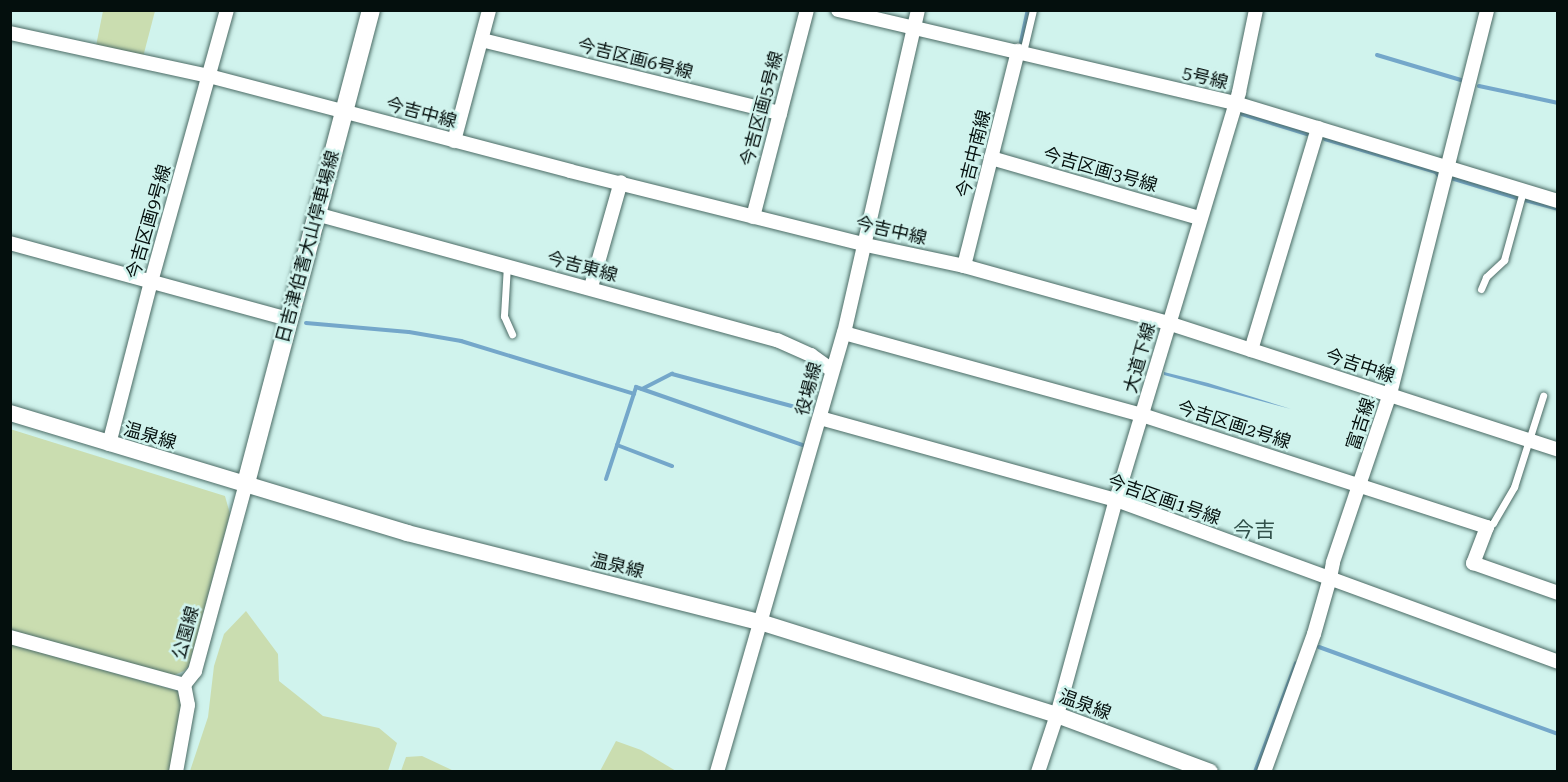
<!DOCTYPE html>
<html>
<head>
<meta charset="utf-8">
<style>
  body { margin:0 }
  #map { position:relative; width:1568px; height:782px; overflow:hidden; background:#d0f3ed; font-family:"Roboto Serif","Noto Sans JP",serif }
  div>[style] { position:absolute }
  .green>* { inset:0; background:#caddb0 }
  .water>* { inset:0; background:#74a7ca }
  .stream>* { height:4px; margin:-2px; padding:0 2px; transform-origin:2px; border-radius:2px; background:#74a7ca }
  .roads { filter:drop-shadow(0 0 2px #4b6b65) drop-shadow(0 0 2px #4b6b65) }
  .service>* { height:7px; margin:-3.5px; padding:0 3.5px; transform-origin:3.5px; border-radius:3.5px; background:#fff }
  .minor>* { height:14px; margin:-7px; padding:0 7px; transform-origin:7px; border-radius:7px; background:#fff }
  .tertiary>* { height:16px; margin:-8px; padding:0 8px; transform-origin:8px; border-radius:8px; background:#fff }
  .secondary>* { height:18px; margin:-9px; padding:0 9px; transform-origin:9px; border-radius:9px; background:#fff }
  span { translate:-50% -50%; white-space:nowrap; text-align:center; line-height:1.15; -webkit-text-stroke:5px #d0f3ed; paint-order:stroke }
  .street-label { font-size:18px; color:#040f0d }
  .quarter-label { font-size:21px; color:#32514b }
  .frame { position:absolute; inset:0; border:12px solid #040f0d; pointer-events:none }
</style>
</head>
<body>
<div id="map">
  <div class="green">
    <div style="clip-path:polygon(103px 11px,155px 11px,143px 57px,96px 46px)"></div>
    <div style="clip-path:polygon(10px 429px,225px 496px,230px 514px,189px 666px,184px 671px,172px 676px,11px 630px)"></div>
    <div style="clip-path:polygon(246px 611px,278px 654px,279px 681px,323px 716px,379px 728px,397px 743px,388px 771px,190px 771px,208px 717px,214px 666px,224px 634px)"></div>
    <div style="clip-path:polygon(11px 644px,177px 691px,182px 701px,171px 771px,11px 771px)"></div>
    <div style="clip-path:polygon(616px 741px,641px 750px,676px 771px,600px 771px)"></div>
    <div style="clip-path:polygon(422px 756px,454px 771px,456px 771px,401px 771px,406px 757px)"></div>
  </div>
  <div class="water">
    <div style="clip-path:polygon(1164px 372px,1208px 383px,1291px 409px,1164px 375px)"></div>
  </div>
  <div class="stream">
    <div style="left:1021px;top:42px;width:33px;rotate:-78deg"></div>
    <div style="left:1377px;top:55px;width:91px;rotate:16.6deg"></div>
    <div style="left:1479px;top:86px;width:81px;rotate:12.1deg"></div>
    <div style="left:1242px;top:114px;width:68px;rotate:17.1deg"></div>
    <div style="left:1325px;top:139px;width:116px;rotate:16.6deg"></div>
    <div style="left:1436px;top:172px;width:4px;rotate:56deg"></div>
    <div style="left:1451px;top:178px;width:69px;rotate:16.9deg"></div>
    <div style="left:1525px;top:200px;width:34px;rotate:15deg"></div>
    <div style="left:306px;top:323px;width:103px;rotate:5deg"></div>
    <div style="left:409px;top:332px;width:53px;rotate:9.8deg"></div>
    <div style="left:461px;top:341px;width:181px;rotate:17deg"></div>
    <div style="left:642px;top:389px;width:34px;rotate:-27deg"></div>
    <div style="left:672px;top:374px;width:147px;rotate:15deg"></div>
    <div style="left:617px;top:445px;width:59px;rotate:20.9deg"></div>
    <div style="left:606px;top:479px;width:97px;rotate:-71.9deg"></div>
    <div style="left:636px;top:387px;width:179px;rotate:19.2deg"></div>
    <div style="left:1319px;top:647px;width:254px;rotate:20deg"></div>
    <div style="left:1255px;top:772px;width:116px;rotate:-69.4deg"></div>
  </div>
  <div class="roads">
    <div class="service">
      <div style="left:1023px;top:52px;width:43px;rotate:-76.6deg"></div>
      <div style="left:507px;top:265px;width:51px;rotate:93.4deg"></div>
      <div style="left:504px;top:316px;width:20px;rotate:66deg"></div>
      <div style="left:1481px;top:289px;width:13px;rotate:-67deg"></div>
      <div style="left:1486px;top:277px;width:25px;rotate:-43deg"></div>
      <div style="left:1504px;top:260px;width:72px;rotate:-74.6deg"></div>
      <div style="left:1487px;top:528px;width:8px;rotate:-40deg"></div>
      <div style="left:1493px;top:523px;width:42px;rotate:-59.7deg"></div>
      <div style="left:1514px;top:487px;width:96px;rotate:-72.3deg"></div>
    </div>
    <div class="minor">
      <div style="left:838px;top:10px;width:408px;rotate:13.2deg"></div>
      <div style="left:1235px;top:103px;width:338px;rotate:16.9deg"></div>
      <div style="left:10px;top:33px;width:204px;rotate:12.2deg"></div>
      <div style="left:209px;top:76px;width:373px;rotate:14.7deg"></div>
      <div style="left:570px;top:171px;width:305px;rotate:14deg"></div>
      <div style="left:866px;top:245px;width:100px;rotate:12.1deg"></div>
      <div style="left:964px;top:266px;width:212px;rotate:15.6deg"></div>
      <div style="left:1168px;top:323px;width:410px;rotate:18deg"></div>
      <div style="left:482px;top:40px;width:307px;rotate:13.8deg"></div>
      <div style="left:454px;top:141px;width:136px;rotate:-75deg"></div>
      <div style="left:991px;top:158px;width:216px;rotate:16.1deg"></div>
      <div style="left:316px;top:214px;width:478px;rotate:15.3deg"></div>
      <div style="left:777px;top:340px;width:37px;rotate:24deg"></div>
      <div style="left:811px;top:355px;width:26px;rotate:36deg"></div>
      <div style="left:753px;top:217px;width:214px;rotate:-75.4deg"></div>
      <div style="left:10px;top:243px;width:288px;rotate:15.3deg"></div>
      <div style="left:964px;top:266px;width:222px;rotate:-75.9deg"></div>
      <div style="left:591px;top:287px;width:109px;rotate:-74.1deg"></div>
      <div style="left:844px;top:333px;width:309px;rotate:15.4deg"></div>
      <div style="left:1142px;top:415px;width:363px;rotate:18deg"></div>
      <div style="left:1487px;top:527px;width:39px;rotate:111deg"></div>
      <div style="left:1473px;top:563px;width:90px;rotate:19.4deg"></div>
      <div style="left:1251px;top:350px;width:232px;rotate:-73.2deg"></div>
      <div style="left:820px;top:418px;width:307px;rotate:15.5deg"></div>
      <div style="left:1116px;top:500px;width:471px;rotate:20.1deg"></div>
      <div style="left:109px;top:444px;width:167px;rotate:-75.5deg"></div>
      <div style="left:151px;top:282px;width:282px;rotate:-74.4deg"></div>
      <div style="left:10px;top:637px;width:180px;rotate:15.4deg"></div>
      <div style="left:184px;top:685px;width:18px;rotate:-52deg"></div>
      <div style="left:195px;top:671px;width:195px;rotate:-74.8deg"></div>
      <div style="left:176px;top:772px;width:68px;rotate:-79.8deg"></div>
      <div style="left:188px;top:705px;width:20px;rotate:-101deg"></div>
      <div style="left:717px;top:772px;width:457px;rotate:-73.9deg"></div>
      <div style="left:844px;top:333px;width:331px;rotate:-77.1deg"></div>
      <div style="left:1038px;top:772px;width:60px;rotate:-71.6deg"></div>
      <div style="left:1057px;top:715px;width:223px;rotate:-74.7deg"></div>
      <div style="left:1116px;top:500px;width:426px;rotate:-73.2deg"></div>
      <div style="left:1239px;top:92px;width:84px;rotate:-78.3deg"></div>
      <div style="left:1264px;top:772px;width:147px;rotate:-70.1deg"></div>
      <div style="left:1314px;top:634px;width:58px;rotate:-74.1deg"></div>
      <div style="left:1330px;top:578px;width:16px;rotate:-79deg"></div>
      <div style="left:1333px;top:562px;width:177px;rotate:-71.3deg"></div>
      <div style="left:1390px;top:394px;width:396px;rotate:-75.8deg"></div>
    </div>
    <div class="tertiary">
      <div style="left:10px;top:413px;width:415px;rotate:16.8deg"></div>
      <div style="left:407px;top:533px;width:364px;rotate:14.2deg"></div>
      <div style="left:760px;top:622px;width:311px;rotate:17.4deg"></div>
      <div style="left:1057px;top:715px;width:163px;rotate:20.4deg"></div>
    </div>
    <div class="secondary">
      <div style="left:246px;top:483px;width:489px;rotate:-75.2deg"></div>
    </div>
  </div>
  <div class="street-label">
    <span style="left:635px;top:59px;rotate:14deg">今吉区画6号線</span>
    <span style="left:1205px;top:78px;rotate:14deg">5号線</span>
    <span style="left:762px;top:109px;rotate:-75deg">今吉区画5号線</span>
    <span style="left:421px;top:113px;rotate:15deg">今吉中線</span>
    <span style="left:974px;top:154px;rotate:-76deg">今吉中南線</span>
    <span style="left:1100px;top:170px;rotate:16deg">今吉区画3号線</span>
    <span style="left:149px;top:222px;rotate:-74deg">今吉区画9号線</span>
    <span style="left:891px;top:231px;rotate:13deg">今吉中線</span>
    <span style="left:308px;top:247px;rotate:-75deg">日吉津伯耆大山停車場線</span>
    <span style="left:582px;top:267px;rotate:15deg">今吉東線</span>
    <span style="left:1140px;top:358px;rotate:-74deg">大道下線</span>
    <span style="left:1360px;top:366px;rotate:18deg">今吉中線</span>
    <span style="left:809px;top:389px;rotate:-75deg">役場線</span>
    <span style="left:1361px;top:424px;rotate:-72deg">富吉線</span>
    <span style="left:1234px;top:425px;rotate:18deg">今吉区画2号線</span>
    <span style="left:150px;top:436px;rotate:16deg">温泉線</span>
    <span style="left:1164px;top:500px;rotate:19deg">今吉区画1号線</span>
    <span style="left:617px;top:566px;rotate:14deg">温泉線</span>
    <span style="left:186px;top:633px;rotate:-74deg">公園線</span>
    <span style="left:1085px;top:705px;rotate:20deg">温泉線</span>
  </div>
  <div class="quarter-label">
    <span style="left:1254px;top:530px">今吉</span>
  </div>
  <div class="frame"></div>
</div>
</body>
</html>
